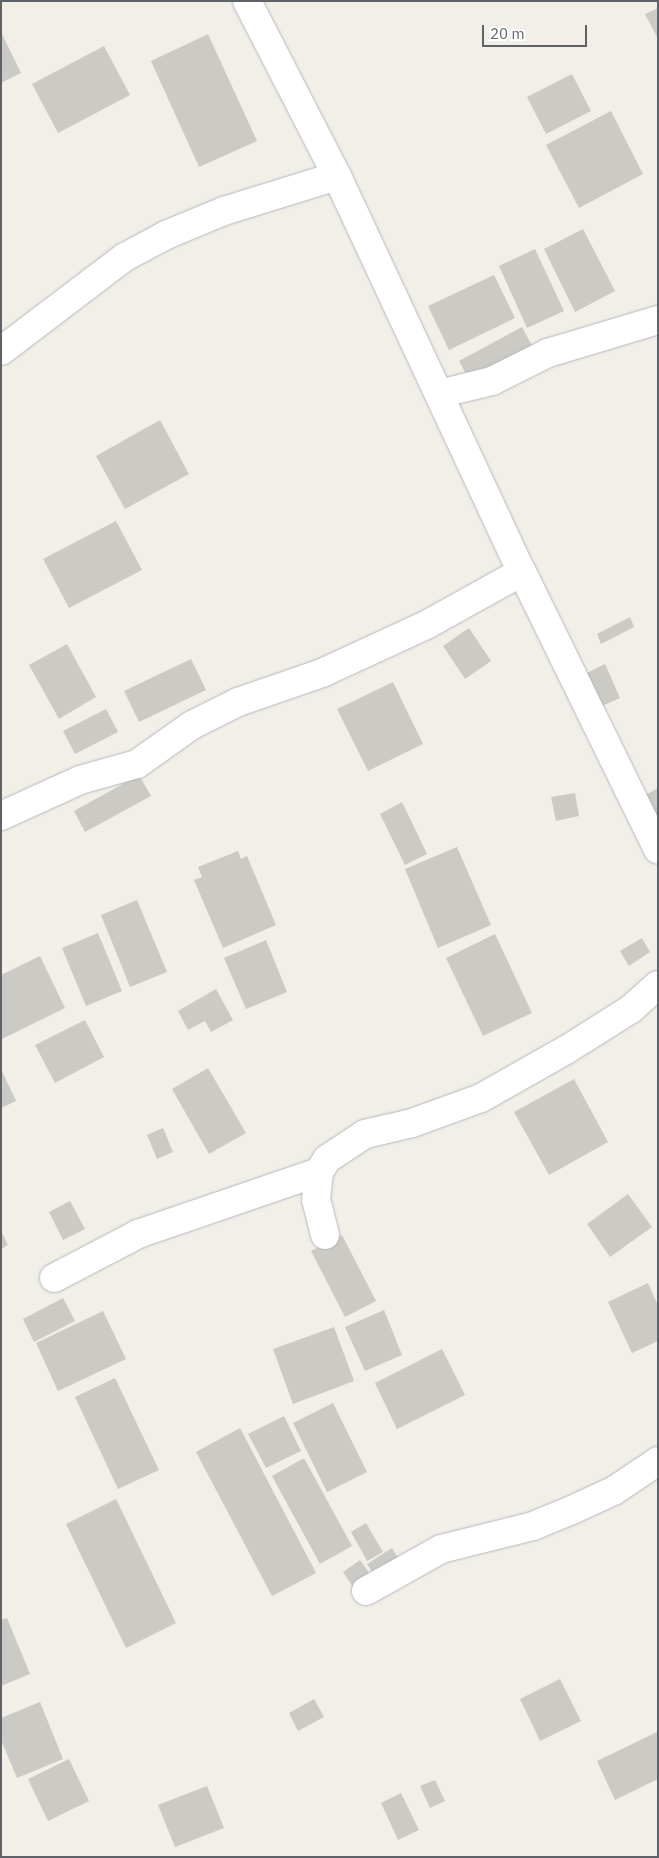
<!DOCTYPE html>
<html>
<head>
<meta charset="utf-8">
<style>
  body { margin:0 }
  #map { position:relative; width:659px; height:1858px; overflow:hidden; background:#f1efe8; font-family:"IBM Plex Sans",sans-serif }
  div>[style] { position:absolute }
  .building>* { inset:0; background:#cccac5 }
  .roads { filter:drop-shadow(0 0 1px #b5b8bc) drop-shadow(0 0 1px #b5b8bc) }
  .street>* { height:28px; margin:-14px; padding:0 14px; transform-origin:14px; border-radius:14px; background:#fff }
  span { translate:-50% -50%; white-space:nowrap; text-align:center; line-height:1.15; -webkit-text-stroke:4.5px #fff; paint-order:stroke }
  .frame { position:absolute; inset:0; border:2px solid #5f6368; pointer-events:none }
  .scale { position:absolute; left:482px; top:25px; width:105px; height:22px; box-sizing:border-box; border:2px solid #5f6368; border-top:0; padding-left:6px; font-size:15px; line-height:18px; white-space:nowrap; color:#5f6368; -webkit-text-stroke:4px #fff; paint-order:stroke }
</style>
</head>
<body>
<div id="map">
  <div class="building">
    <div style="clip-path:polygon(658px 8px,658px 39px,645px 14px)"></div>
    <div style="clip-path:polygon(1px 32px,21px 73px,1px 83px)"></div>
    <div style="clip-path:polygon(208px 34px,257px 141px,199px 167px,151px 61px)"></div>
    <div style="clip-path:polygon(104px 46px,130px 95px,58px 133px,32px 84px)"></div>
    <div style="clip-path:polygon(572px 74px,591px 111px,546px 134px,527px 97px)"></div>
    <div style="clip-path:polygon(611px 111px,643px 174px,579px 208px,546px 145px)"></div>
    <div style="clip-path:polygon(583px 229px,615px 291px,575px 312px,544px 249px)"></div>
    <div style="clip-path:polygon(535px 249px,564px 311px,527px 328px,499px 266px)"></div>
    <div style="clip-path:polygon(494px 275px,515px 318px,449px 350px,428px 306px)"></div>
    <div style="clip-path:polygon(522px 327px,537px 355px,474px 389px,459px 361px)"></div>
    <div style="clip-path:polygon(160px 420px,189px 474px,125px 509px,96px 456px)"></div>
    <div style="clip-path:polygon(116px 521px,142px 570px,69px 608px,43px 559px)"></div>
    <div style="clip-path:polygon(630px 617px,634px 627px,601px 644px,597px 634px)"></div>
    <div style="clip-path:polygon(469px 628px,491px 661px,465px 679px,443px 646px)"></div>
    <div style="clip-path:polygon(67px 644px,96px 697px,59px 719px,29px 665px)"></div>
    <div style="clip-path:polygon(191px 659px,206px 690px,139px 722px,124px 691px)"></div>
    <div style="clip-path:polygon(605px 664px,620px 698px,595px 709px,581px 676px)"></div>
    <div style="clip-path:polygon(393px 682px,423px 744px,368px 771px,337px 709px)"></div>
    <div style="clip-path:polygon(106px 709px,118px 732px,75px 754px,63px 731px)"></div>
    <div style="clip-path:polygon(139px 775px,151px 796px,85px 832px,74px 811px)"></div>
    <div style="clip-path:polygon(658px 788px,658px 818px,633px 802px)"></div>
    <div style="clip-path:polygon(575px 793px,579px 816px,556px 821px,551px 797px)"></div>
    <div style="clip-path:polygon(402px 802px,427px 854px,405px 865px,380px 814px)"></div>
    <div style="clip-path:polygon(457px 847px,491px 925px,438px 948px,405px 869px)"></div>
    <div style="clip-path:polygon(238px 851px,241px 859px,247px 856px,276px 925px,223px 948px,194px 880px,202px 877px,198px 867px)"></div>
    <div style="clip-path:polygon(137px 900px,167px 972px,130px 987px,101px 915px)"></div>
    <div style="clip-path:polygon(98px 933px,122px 991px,86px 1006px,62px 948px)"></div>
    <div style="clip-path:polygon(495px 934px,532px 1013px,483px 1036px,446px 958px)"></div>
    <div style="clip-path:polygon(642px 938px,650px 952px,629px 966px,620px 951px)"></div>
    <div style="clip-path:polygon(266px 940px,287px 992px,246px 1009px,224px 958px)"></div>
    <div style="clip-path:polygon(40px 956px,65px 1008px,2px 1039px,1px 975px)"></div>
    <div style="clip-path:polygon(216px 989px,233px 1020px,211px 1032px,205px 1021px,188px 1030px,178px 1011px)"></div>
    <div style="clip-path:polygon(85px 1020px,104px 1057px,55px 1083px,35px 1045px)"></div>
    <div style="clip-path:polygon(208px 1068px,246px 1133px,209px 1154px,172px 1089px)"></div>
    <div style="clip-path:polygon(1px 1069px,16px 1101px,1px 1108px)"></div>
    <div style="clip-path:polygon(574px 1079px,608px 1142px,549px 1175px,514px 1112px)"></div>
    <div style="clip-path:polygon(163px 1128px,173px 1152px,157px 1159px,147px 1135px)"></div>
    <div style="clip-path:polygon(628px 1194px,652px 1227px,610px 1257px,587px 1224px)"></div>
    <div style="clip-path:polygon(70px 1201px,85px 1229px,63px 1240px,49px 1212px)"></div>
    <div style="clip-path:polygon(1px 1231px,8px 1245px,1px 1249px)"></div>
    <div style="clip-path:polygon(342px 1235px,376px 1301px,345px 1317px,311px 1251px)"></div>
    <div style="clip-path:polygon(648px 1283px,658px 1306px,658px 1341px,632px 1353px,608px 1302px)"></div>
    <div style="clip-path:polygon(63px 1298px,75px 1321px,34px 1342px,23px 1319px)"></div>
    <div style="clip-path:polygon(384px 1310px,402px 1355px,365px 1371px,345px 1327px)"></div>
    <div style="clip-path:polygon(103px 1311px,126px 1359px,58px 1391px,36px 1343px)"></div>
    <div style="clip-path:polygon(334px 1327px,354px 1381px,293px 1404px,273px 1349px)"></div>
    <div style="clip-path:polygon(442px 1349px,465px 1395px,397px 1429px,375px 1383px)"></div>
    <div style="clip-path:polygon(115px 1378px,159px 1470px,118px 1489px,75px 1397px)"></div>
    <div style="clip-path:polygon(333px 1403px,367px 1472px,327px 1492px,293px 1423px)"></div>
    <div style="clip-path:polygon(284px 1416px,301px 1451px,266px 1468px,248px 1434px)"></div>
    <div style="clip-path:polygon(240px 1428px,316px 1573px,272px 1596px,196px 1452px)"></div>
    <div style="clip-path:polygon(304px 1458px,352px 1546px,320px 1564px,272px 1476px)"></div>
    <div style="clip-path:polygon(116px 1499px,176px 1623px,126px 1648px,66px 1524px)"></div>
    <div style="clip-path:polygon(366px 1523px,383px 1552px,367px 1561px,351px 1532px)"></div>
    <div style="clip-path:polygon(392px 1548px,403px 1566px,379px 1582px,367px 1564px)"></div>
    <div style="clip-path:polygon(360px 1560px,375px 1581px,357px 1593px,343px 1572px)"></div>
    <div style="clip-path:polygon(7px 1618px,30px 1674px,1px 1686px,1px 1620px)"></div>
    <div style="clip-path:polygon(560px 1679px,581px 1721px,540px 1741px,520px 1699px)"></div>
    <div style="clip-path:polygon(314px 1699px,324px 1717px,298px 1731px,289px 1713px)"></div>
    <div style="clip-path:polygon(40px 1702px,63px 1759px,17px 1778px,1px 1740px,1px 1718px)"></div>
    <div style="clip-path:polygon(657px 1732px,658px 1779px,615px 1800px,597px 1761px)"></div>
    <div style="clip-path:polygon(69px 1759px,89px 1801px,48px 1821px,28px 1779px)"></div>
    <div style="clip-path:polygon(435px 1780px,445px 1801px,430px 1808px,420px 1786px)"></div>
    <div style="clip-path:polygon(207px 1786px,224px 1828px,175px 1847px,158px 1805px)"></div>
    <div style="clip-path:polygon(401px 1793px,419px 1830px,398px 1840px,381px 1803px)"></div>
  </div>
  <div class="roads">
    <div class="street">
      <div style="left:247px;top:1px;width:197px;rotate:62.8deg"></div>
      <div style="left:337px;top:176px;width:437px;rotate:65deg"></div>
      <div style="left:522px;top:572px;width:309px;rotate:63.9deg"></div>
      <div style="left:1px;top:351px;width:156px;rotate:-37.2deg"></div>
      <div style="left:125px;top:257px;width:47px;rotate:-28.2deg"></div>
      <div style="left:166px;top:235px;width:63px;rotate:-22.5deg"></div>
      <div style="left:224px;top:211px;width:118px;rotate:-17.2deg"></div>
      <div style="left:439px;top:394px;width:55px;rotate:-13.8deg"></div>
      <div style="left:492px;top:381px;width:63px;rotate:-26.6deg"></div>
      <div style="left:548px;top:353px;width:115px;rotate:-16.7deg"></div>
      <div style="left:1px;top:816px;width:87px;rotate:-24.5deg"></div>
      <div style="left:80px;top:780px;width:59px;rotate:-15.7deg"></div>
      <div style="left:137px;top:764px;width:67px;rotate:-35.3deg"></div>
      <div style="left:192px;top:725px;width:51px;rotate:-26.6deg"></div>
      <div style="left:238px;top:702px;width:89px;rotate:-19deg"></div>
      <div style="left:322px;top:673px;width:117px;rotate:-24.8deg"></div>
      <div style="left:428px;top:624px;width:107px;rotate:-29deg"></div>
      <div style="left:325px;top:1235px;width:36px;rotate:-104deg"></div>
      <div style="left:316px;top:1200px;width:28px;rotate:-84deg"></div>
      <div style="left:319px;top:1172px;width:15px;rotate:-58deg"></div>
      <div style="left:327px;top:1159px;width:45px;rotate:-33.3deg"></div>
      <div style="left:365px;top:1134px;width:48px;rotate:-13.2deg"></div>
      <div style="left:412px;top:1123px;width:73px;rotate:-19.9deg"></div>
      <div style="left:481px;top:1098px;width:98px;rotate:-29.5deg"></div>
      <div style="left:566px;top:1050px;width:77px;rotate:-32.2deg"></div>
      <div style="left:631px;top:1009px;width:36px;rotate:-42deg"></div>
      <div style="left:54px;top:1278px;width:95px;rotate:-27.6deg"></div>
      <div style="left:138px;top:1234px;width:191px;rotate:-18.9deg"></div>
      <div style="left:366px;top:1591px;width:86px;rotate:-29.2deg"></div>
      <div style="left:441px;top:1549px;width:95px;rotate:-14deg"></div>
      <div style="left:533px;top:1526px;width:42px;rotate:-22.3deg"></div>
      <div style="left:572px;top:1510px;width:47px;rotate:-24.9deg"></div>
      <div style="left:615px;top:1490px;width:52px;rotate:-34deg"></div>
    </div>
  </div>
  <div class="frame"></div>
  <div class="scale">20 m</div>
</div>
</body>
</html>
